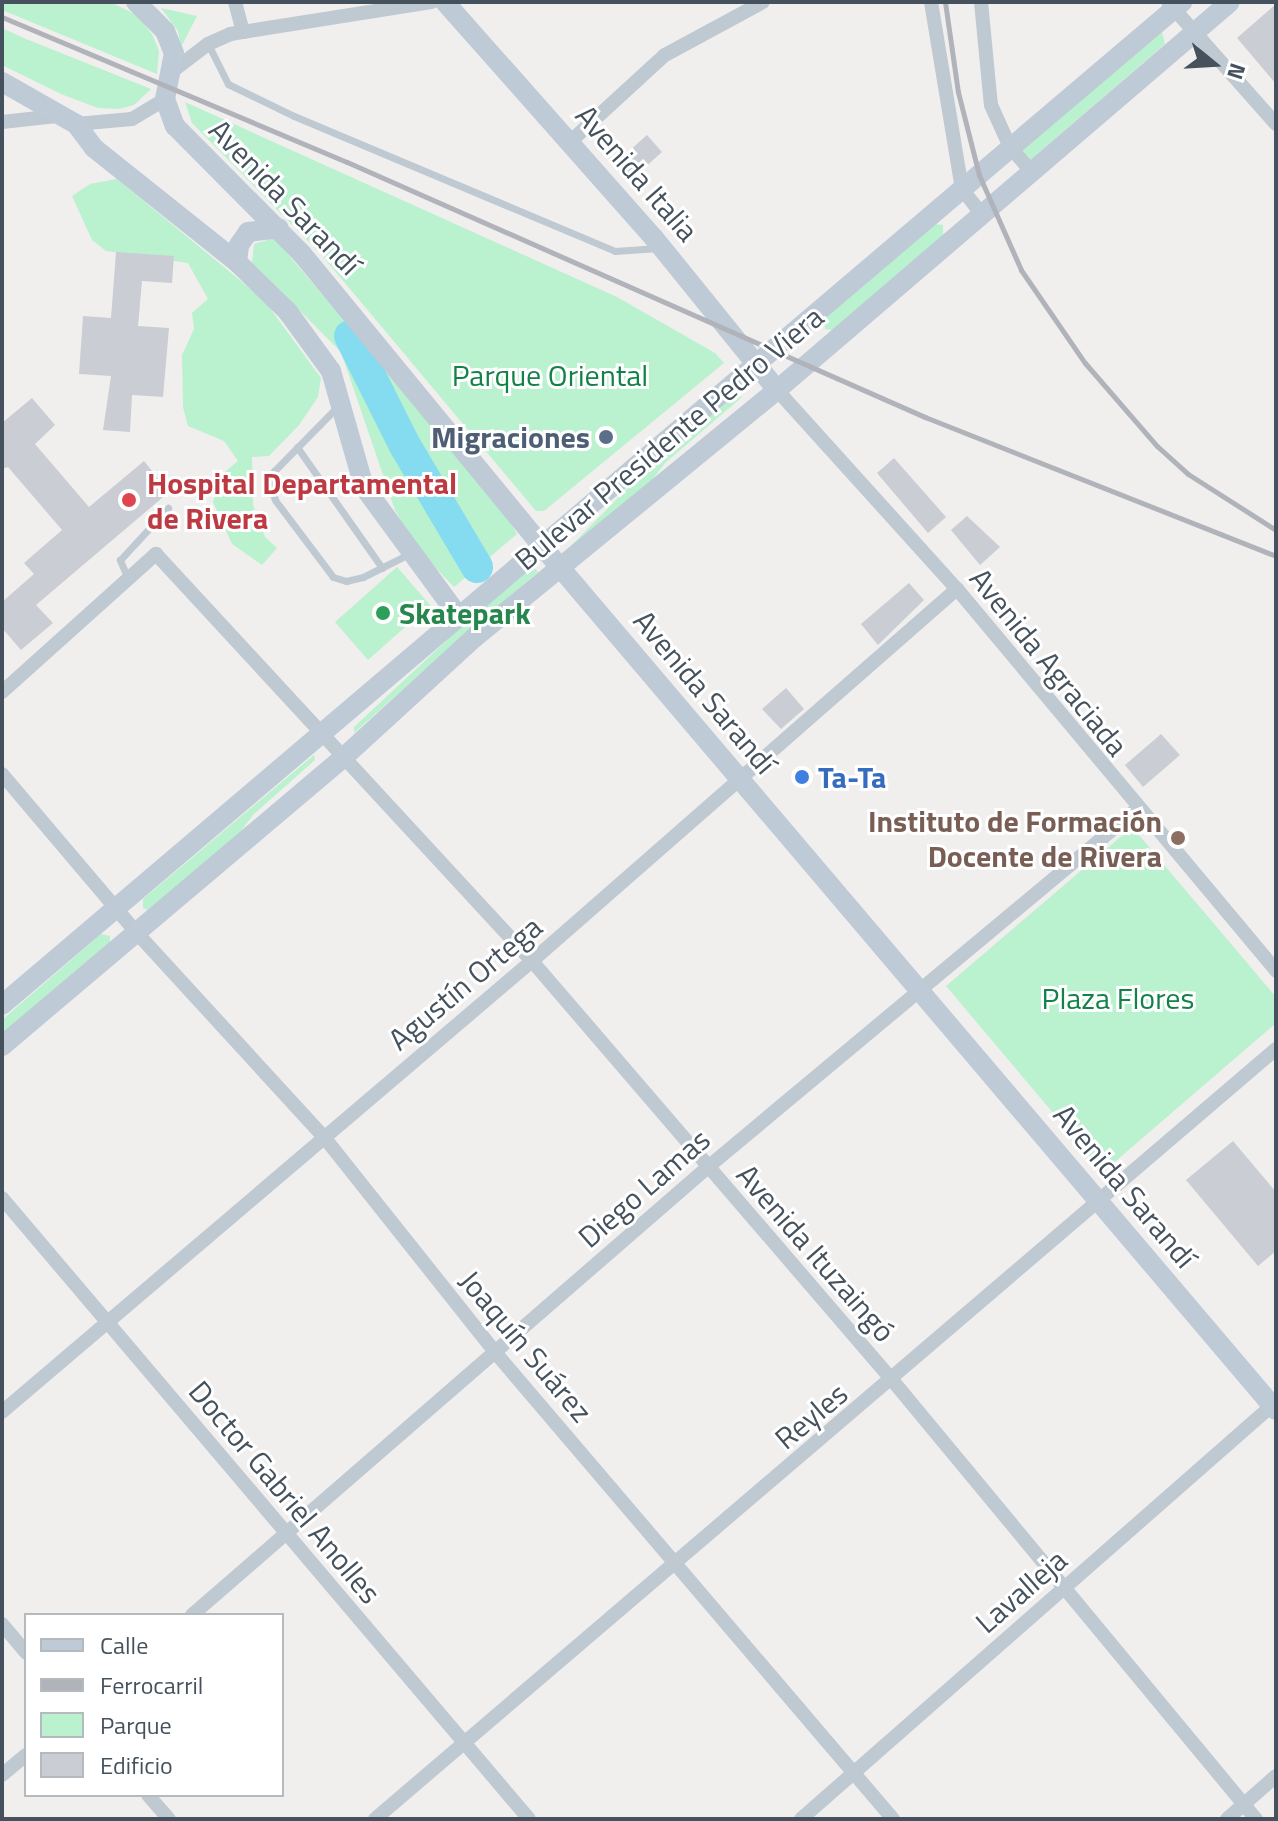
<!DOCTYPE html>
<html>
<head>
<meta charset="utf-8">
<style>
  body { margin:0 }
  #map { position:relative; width:1278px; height:1821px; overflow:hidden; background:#f1eeee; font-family:"Titillium Web",sans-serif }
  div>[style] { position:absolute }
  .green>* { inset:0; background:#baf1ce }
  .river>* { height:32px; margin:-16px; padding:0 16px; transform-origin:16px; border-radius:16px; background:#85dcf0 }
  .building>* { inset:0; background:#cacdd3 }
  .lane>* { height:7px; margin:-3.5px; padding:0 3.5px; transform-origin:3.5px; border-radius:3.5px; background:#bec9d1 }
  .street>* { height:14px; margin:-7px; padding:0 7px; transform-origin:7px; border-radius:7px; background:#bec9d1 }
  .secondary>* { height:20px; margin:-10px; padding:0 10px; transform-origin:10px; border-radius:10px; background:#becad6 }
  .rail>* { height:5px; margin:-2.5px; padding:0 2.5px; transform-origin:2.5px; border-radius:2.5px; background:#b0b3b9 }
  .dots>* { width:22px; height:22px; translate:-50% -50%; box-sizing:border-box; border:4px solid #fff; border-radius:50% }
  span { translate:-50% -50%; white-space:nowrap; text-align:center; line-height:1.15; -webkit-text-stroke:6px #fff; paint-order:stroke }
  .street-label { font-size:30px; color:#45525d }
  .park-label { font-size:30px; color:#128248 }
  .service-label { font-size:30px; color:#4e5e75; font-weight:700 }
  .right { translate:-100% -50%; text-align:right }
  .health-label { font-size:30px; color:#be3a42; font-weight:700 }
  .left { translate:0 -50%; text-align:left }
  .leisure-label { font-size:30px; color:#27864d; font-weight:700 }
  .shop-label { font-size:30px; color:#366cbe; font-weight:700 }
  .education-label { font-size:30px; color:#785e54; font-weight:700 }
  .frame { position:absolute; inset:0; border:4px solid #45525d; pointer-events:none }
  .legend { position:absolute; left:24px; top:1613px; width:260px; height:184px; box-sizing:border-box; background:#fff; border:2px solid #b5babe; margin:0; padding:10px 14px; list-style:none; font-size:24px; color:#45525d }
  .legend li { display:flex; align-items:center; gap:16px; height:40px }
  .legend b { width:40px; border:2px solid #b5babe }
  .north { position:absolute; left:1174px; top:24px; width:80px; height:80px; -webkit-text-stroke:6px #fff; paint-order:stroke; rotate:108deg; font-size:22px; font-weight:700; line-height:32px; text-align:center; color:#45525d }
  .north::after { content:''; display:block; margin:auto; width:28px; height:36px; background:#45525d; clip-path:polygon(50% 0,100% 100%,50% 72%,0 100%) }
</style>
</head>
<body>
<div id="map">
  <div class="green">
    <div style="clip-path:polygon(2px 2px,110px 2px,139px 16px,153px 36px,159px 51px,157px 74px,2px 10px)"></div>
    <div style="clip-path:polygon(161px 8px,197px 16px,181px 47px,178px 31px)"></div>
    <div style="clip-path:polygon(2px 28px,26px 39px,151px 89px,134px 105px,119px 109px,98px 108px,61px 94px,2px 65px)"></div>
    <div style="clip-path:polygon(1162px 32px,1165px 44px,1029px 161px,1020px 151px)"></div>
    <div style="clip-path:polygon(185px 102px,617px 297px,715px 353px,724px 363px,544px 511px,536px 511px,319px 252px,192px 123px)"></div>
    <div style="clip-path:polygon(117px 179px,264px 300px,321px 378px,318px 397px,299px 425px,269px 456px,252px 457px,253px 505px,265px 537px,277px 548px,262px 565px,232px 544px,213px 502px,220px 476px,238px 461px,224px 441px,188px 426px,183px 407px,182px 355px,194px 329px,192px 313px,208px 299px,188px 263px,106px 251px,92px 240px,72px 196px,90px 184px)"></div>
    <div style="clip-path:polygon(934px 224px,943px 225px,943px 236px,833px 330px,825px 329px,824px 319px)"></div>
    <div style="clip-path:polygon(274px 238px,498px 500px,517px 534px,454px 587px,415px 546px,395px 510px,341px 352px,252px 263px,254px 244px)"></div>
    <div style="clip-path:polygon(734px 394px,742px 397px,665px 463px,643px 492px,564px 553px,658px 457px)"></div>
    <div style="clip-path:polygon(532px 565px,538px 572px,482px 619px,476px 613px)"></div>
    <div style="clip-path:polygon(397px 567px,430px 605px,368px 660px,335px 622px)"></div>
    <div style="clip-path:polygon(474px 615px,479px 621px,354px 733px,354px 727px)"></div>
    <div style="clip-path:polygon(314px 755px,315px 760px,253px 815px,232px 843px,147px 910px,143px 908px,143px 899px)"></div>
    <div style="clip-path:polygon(1132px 827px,1276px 997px,1276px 1023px,1103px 1172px,946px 986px)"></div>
    <div style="clip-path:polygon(101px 934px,110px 936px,110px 945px,2px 1036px,2px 1020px)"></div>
  </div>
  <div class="river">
    <div style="left:350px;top:336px;width:121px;rotate:63.4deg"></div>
    <div style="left:404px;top:444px;width:143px;rotate:59.3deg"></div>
  </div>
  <div class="building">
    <div style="clip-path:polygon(1276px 4px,1276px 84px,1237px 38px)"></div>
    <div style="clip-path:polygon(647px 135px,662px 152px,633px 178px,618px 161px)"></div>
    <div style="clip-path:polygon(116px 252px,174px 256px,172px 283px,142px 281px,138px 326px,169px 328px,163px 397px,132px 395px,130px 432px,103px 430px,111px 376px,79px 374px,83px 316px,111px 318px)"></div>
    <div style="clip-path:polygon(32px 398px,55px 425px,35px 444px,89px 507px,144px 461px,169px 492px,36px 605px,53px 623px,21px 650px,2px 628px,2px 602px,34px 574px,24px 563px,62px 530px,8px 467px,2px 469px,2px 423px)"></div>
    <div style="clip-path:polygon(894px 458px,946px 517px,928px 533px,877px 473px)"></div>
    <div style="clip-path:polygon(967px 516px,1000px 547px,980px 565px,951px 530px)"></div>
    <div style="clip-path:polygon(909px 583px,924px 600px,878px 645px,861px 624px)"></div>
    <div style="clip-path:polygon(786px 688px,804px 709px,781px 729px,762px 709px)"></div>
    <div style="clip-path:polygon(1161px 734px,1180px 755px,1143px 787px,1125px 765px)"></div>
    <div style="clip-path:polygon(1233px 1141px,1276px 1192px,1276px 1251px,1258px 1266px,1186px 1180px)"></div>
  </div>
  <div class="lane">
    <div style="left:208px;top:44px;width:45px;rotate:63.4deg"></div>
    <div style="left:228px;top:84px;width:73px;rotate:25.9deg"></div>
    <div style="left:294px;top:116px;width:348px;rotate:22.8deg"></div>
    <div style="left:615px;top:251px;width:43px;rotate:-4deg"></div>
    <div style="left:337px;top:407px;width:90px;rotate:134.5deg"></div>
    <div style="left:274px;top:471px;width:14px;rotate:111deg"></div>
    <div style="left:269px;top:484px;width:17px;rotate:69deg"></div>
    <div style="left:275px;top:500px;width:96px;rotate:53deg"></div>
    <div style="left:333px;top:577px;width:14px;rotate:17deg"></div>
    <div style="left:346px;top:581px;width:17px;rotate:-13deg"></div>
    <div style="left:363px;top:577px;width:51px;rotate:-26.6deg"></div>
    <div style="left:297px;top:447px;width:148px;rotate:54.9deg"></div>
    <div style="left:128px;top:579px;width:21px;rotate:-113deg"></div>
    <div style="left:120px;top:560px;width:71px;rotate:-47.3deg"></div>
  </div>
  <div class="street">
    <div style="left:235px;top:2px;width:31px;rotate:75deg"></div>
    <div style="left:931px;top:2px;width:190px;rotate:80.6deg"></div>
    <div style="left:962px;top:189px;width:31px;rotate:52deg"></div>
    <div style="left:981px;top:2px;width:103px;rotate:84.5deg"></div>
    <div style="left:991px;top:105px;width:46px;rotate:65.7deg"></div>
    <div style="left:1010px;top:147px;width:32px;rotate:49deg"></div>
    <div style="left:1168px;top:2px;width:163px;rotate:48.5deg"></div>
    <div style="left:174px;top:70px;width:43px;rotate:-37.4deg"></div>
    <div style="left:208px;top:44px;width:24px;rotate:-24deg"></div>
    <div style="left:230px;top:34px;width:205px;rotate:-9deg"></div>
    <div style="left:2px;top:122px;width:55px;rotate:-6.2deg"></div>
    <div style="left:76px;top:124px;width:56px;rotate:-5.1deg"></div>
    <div style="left:132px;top:119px;width:39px;rotate:-31deg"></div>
    <div style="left:571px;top:141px;width:127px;rotate:-42.5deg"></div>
    <div style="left:665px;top:55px;width:111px;rotate:-28.4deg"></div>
    <div style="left:777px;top:390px;width:268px;rotate:47.9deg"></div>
    <div style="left:957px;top:589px;width:498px;rotate:50.1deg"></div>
    <div style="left:2px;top:692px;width:207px;rotate:-41.9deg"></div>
    <div style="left:156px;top:554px;width:554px;rotate:47.27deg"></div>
    <div style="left:532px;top:961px;width:554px;rotate:49.32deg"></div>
    <div style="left:893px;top:1381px;width:569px;rotate:50.35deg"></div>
    <div style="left:2px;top:774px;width:207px;rotate:49.7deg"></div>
    <div style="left:136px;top:932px;width:278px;rotate:47.5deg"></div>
    <div style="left:324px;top:1137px;width:273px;rotate:51.5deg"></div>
    <div style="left:494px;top:1351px;width:615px;rotate:49.55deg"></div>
    <div style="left:2px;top:1198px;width:814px;rotate:49.68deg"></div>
    <div style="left:2px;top:1412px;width:696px;rotate:-40.4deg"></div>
    <div style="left:532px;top:961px;width:565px;rotate:-41.2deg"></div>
    <div style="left:192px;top:1615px;width:683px;rotate:-40.97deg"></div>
    <div style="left:708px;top:1167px;width:559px;rotate:-39.84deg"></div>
    <div style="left:2px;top:1624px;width:38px;rotate:50deg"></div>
    <div style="left:2px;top:1775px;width:31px;rotate:-40deg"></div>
    <div style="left:148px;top:1795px;width:32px;rotate:49deg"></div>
    <div style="left:375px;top:1819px;width:1185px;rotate:-40.52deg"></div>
    <div style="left:801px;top:1819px;width:632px;rotate:-41.28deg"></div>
    <div style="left:1227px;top:1819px;width:65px;rotate:-41.3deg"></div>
  </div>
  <div class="secondary">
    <div style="left:136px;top:2px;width:41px;rotate:45deg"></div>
    <div style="left:165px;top:31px;width:24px;rotate:68deg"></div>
    <div style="left:174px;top:53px;width:47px;rotate:101.1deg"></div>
    <div style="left:165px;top:99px;width:29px;rotate:70deg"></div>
    <div style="left:175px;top:126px;width:180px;rotate:45.2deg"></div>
    <div style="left:302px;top:254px;width:377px;rotate:50.6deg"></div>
    <div style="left:541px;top:545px;width:1135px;rotate:49.65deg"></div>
    <div style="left:445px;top:2px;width:315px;rotate:48.5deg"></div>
    <div style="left:654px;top:238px;width:196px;rotate:51deg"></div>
    <div style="left:2px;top:82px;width:85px;rotate:29.6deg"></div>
    <div style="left:76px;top:124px;width:30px;rotate:53deg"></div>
    <div style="left:94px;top:148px;width:183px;rotate:38.6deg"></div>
    <div style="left:237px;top:262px;width:71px;rotate:44.4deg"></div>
    <div style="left:288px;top:312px;width:73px;rotate:53.9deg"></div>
    <div style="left:331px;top:371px;width:121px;rotate:74.1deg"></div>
    <div style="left:364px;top:487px;width:157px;rotate:53.8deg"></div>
    <div style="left:237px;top:262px;width:17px;rotate:-83deg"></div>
    <div style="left:239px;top:245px;width:16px;rotate:-55deg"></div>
    <div style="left:248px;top:232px;width:31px;rotate:-7deg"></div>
    <div style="left:2px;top:1005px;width:1549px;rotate:-40.36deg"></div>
    <div style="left:2px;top:1046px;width:448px;rotate:-40.2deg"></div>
    <div style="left:344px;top:757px;width:176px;rotate:-42.5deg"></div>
    <div style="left:474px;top:638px;width:392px;rotate:-39.3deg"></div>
    <div style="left:777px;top:390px;width:596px;rotate:-40.58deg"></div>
  </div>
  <div class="rail">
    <div style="left:945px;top:2px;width:91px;rotate:81.8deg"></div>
    <div style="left:958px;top:92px;width:86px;rotate:75.8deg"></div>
    <div style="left:979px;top:175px;width:104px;rotate:66.1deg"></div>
    <div style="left:1021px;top:270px;width:113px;rotate:55.5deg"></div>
    <div style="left:1085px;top:363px;width:110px;rotate:49.1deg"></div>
    <div style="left:1157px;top:446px;width:42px;rotate:42.1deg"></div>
    <div style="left:1188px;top:474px;width:104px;rotate:32.5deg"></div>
    <div style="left:2px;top:17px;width:374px;rotate:22.8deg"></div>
    <div style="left:347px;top:162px;width:632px;rotate:23.81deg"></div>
    <div style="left:925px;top:417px;width:378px;rotate:21.6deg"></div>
  </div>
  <div class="dots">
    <div style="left:606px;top:437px;background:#5c6f8a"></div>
    <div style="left:129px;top:500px;background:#e0444e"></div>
    <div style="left:383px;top:613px;background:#2e9e5b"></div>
    <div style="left:802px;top:777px;background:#3f7fe0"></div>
    <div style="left:1178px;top:838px;background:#8d6e63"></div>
  </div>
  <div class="street-label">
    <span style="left:637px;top:173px;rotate:49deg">Avenida Italia</span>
    <span style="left:285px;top:197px;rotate:46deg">Avenida Sarandí</span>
    <span style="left:669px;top:438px;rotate:-40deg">Bulevar Presidente Pedro Viera</span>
    <span style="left:1049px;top:662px;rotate:51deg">Avenida Agraciada</span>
    <span style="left:705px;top:692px;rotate:50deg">Avenida Sarandí</span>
    <span style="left:465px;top:983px;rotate:-40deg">Agustín Ortega</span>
    <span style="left:1125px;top:1186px;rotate:50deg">Avenida Sarandí</span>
    <span style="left:644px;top:1188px;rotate:-41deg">Diego Lamas</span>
    <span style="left:816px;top:1253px;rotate:49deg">Avenida Ituzaingó</span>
    <span style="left:526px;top:1346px;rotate:50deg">Joaquín Suárez</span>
    <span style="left:811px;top:1416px;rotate:-40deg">Reyles</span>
    <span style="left:285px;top:1492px;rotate:50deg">Doctor Gabriel Anolles</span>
    <span style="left:1021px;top:1591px;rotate:-41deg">Lavalleja</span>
  </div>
  <div class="park-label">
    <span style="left:550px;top:375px">Parque Oriental</span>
    <span style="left:1118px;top:998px">Plaza Flores</span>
  </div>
  <div class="service-label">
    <span class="right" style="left:590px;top:437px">Migraciones</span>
  </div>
  <div class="health-label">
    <span class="left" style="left:147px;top:500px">Hospital Departamental<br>de Rivera</span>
  </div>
  <div class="leisure-label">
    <span class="left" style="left:399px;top:613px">Skatepark</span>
  </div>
  <div class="shop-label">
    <span class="left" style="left:818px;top:777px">Ta-Ta</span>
  </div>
  <div class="education-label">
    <span class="right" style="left:1162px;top:838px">Instituto de Formación<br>Docente de Rivera</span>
  </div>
  <div class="frame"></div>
  <ul class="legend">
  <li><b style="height:10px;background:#becad6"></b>Calle</li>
  <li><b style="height:10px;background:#b0b3b9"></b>Ferrocarril</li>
  <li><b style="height:22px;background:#baf1ce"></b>Parque</li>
  <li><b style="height:22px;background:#cacdd3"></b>Edificio</li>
  </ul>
  <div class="north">N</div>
</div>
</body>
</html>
